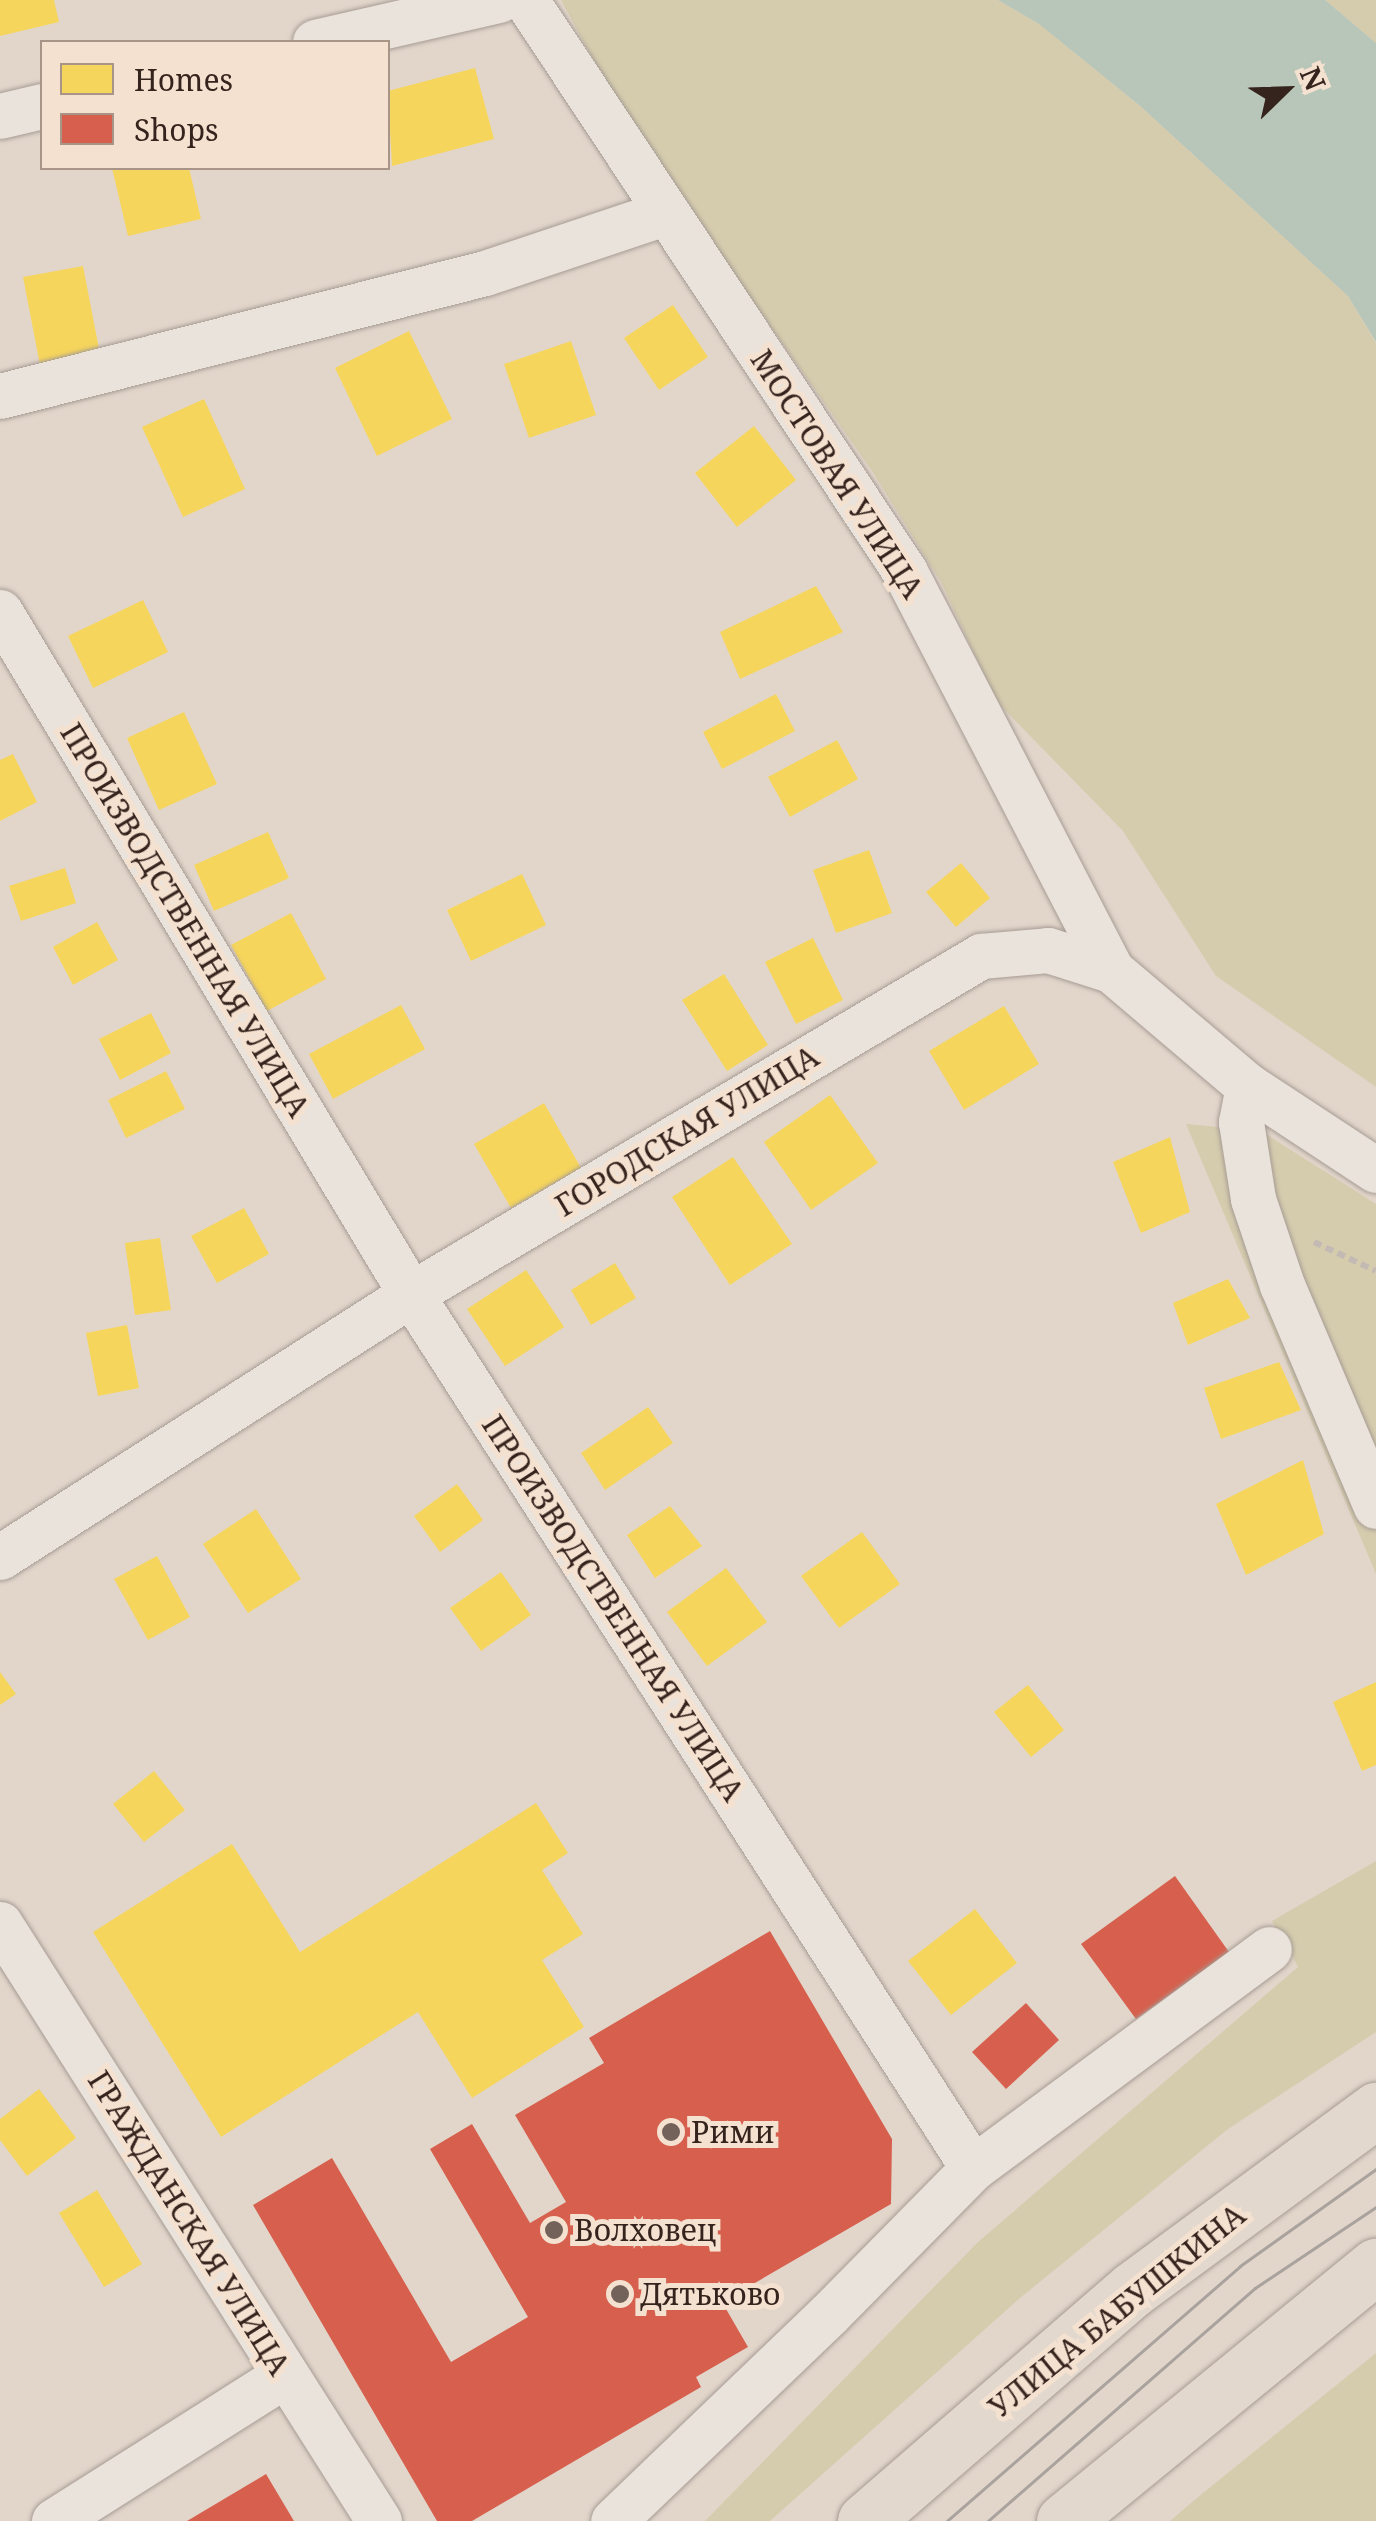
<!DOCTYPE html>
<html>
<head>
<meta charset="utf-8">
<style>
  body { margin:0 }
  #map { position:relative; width:1376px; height:2521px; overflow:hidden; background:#e2d6cb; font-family:"Noto Serif",serif }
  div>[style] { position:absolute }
  .green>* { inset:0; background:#d5ccae }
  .water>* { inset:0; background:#b7c6b8 }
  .homes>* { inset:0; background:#f6d55c }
  .shops>* { inset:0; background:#d6604d }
  .path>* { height:6px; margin-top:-3px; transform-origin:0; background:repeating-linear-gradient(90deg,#c3bab3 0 8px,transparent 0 13px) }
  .roads { filter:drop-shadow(0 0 2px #a79c94) drop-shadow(0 0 2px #a79c94) }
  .minor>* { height:45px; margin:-22.5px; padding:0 22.5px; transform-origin:22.5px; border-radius:22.5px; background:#eae3dc }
  .major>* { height:55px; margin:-27.5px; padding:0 27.5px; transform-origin:27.5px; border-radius:27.5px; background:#e2d8ce }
  .tram>* { height:2.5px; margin:-1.25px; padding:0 1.25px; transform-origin:1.25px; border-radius:1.25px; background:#a9a29d }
  .dots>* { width:28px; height:28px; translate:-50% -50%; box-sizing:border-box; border:5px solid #f4e1d0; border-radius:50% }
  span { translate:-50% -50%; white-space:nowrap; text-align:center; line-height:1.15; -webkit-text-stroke:10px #f4e1d0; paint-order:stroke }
  .street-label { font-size:30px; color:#35231d }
  .poi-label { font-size:30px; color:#35231d }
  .left { translate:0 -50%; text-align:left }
  .legend { position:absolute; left:40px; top:40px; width:350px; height:130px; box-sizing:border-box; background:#f4e1d0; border:2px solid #a89588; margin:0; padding:12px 18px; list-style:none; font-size:30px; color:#35231d }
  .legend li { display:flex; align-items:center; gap:20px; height:50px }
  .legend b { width:50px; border:2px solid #a89588 }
  .north { position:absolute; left:1236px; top:40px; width:100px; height:100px; -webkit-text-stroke:8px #f4e1d0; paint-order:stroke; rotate:67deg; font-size:28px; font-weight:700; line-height:40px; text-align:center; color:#35231d }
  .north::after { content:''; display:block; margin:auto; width:35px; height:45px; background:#35231d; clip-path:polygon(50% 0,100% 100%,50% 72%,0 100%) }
</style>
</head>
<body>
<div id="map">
  <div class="green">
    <div style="clip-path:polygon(561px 0,998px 0,1039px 24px,1139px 105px,1348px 296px,1376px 343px,1376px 1087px,1216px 976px,1123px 831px,996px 701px,941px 582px,872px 471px,624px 117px)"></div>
    <div style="clip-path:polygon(1325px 0,1376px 0,1376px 43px,1326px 1px)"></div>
    <div style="clip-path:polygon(1186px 1124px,1261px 1131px,1376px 1204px,1376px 1574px)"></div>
    <div style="clip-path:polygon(1376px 1861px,1376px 2032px,1228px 2129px,1020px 2298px,770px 2521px,705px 2521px,978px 2242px,1298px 1967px,1272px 1921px)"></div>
    <div style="clip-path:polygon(1376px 2353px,1376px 2521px,1170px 2521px,1198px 2497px)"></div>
  </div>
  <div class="water">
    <div style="clip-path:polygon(998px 0,1325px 0,1376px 43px,1376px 342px,1348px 296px,1139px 105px,1039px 24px)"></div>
  </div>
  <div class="homes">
    <div style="clip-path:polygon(0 0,54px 0,59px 22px,0 36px)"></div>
    <div style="clip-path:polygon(475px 68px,494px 139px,392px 166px,388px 91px)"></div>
    <div style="clip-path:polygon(112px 168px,189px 168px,201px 219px,128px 236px)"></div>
    <div style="clip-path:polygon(83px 266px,100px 354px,40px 365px,23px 277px)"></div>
    <div style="clip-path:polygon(673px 305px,708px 357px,659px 390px,624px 338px)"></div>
    <div style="clip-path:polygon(409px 331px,452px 419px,377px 456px,335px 368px)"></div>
    <div style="clip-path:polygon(571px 341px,596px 415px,529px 438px,504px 364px)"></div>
    <div style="clip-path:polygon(204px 399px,245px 489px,183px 517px,142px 427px)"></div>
    <div style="clip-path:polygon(754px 426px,796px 480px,737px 527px,695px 473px)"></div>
    <div style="clip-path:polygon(816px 586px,843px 632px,740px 679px,720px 632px)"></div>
    <div style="clip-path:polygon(143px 600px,168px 652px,93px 688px,68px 636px)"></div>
    <div style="clip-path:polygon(776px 694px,795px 731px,722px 769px,703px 732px)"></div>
    <div style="clip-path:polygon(184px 712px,217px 784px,159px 810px,127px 738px)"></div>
    <div style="clip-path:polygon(837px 740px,858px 779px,790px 817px,768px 777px)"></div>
    <div style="clip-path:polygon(13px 754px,37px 802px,0 821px,0 760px)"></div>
    <div style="clip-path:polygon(268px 832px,289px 878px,214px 911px,194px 865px)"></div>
    <div style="clip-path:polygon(869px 850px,892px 913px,836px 933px,813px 870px)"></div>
    <div style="clip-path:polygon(961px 863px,990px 898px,956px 927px,926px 892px)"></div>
    <div style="clip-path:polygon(65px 868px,76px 903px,21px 921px,9px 886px)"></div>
    <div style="clip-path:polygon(522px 874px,546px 925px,471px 961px,447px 910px)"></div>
    <div style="clip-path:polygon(291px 913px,326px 979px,267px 1011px,231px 945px)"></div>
    <div style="clip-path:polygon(97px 922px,118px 960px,73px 985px,53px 947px)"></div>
    <div style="clip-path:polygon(813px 938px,843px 1000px,796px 1024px,765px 962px)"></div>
    <div style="clip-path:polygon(724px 974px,768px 1045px,727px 1071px,682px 1000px)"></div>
    <div style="clip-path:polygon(401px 1005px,425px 1049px,333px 1099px,309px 1054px)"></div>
    <div style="clip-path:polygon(1004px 1006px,1039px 1064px,964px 1110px,929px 1051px)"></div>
    <div style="clip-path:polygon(151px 1013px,171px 1053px,120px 1080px,99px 1039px)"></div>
    <div style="clip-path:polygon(166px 1071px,185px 1109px,126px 1138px,108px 1100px)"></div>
    <div style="clip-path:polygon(830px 1095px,878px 1163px,811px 1210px,764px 1142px)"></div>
    <div style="clip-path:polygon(544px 1103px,581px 1168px,511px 1208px,474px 1144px)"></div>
    <div style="clip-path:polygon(1170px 1137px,1190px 1212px,1141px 1233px,1113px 1162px)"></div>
    <div style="clip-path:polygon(733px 1157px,792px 1244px,730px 1285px,672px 1197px)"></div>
    <div style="clip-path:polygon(244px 1208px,269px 1254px,217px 1283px,191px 1236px)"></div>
    <div style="clip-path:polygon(160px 1238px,171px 1310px,135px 1315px,125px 1243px)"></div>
    <div style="clip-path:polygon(615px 1263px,636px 1298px,591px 1325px,571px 1290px)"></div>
    <div style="clip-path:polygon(526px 1270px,564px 1327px,505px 1366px,467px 1309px)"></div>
    <div style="clip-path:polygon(1228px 1279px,1250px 1318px,1188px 1345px,1173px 1303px)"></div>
    <div style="clip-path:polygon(127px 1325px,139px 1388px,98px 1396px,86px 1333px)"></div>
    <div style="clip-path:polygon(1279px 1362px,1301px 1410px,1221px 1439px,1204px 1388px)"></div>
    <div style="clip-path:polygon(648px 1407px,673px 1443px,605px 1490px,581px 1453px)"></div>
    <div style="clip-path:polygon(1303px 1460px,1324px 1534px,1246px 1575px,1216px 1504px)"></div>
    <div style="clip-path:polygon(457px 1484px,483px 1520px,440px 1552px,414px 1516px)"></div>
    <div style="clip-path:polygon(670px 1506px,702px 1546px,655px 1578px,627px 1535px)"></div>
    <div style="clip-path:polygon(256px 1509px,301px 1579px,248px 1613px,203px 1544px)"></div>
    <div style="clip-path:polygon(862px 1532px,900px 1584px,839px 1628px,801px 1576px)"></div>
    <div style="clip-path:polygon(157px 1556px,190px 1617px,148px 1640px,114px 1579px)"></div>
    <div style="clip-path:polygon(726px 1568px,767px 1622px,707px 1666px,667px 1612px)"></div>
    <div style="clip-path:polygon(501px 1572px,531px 1615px,481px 1651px,450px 1608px)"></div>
    <div style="clip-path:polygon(0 1672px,16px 1694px,0 1705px)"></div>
    <div style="clip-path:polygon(1376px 1682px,1376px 1765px,1362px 1771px,1333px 1702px)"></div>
    <div style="clip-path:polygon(1028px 1685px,1064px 1730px,1031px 1757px,994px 1712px)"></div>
    <div style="clip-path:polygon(154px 1771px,185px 1810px,144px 1842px,113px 1804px)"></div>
    <div style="clip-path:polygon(536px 1803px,568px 1853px,542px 1870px,583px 1934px,542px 1960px,584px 2027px,472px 2098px,418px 2012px,221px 2137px,93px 1932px,232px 1844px,300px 1952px)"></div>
    <div style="clip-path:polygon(975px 1909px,1017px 1963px,951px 2015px,908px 1961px)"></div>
    <div style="clip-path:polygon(39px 2089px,76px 2138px,27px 2176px,0 2140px,0 2119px)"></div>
    <div style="clip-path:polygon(97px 2190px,142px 2264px,104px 2287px,59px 2213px)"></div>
  </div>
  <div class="shops">
    <div style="clip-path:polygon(1175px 1876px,1229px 1952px,1136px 2019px,1081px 1944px)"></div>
    <div style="clip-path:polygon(770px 1931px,892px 2139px,891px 2204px,722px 2302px,748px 2347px,696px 2377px,701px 2387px,472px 2521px,437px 2521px,253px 2205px,332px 2158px,451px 2362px,528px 2317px,430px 2149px,472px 2124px,530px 2223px,566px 2202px,515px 2115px,604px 2063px,589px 2038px)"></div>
    <div style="clip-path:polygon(1026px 2003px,1059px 2040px,1006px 2089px,972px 2052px)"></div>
    <div style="clip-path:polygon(266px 2474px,294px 2521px,187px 2521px)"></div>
  </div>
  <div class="path">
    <div style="left:1314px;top:1242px;width:68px;rotate:25.1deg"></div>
  </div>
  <div class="roads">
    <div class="minor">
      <div style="left:526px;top:0;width:686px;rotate:56.47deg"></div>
      <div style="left:905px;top:572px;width:448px;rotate:62.6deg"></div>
      <div style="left:315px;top:42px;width:189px;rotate:-12.9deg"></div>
      <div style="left:0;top:116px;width:43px;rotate:-13.4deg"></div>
      <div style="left:0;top:396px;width:500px;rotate:-14.23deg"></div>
      <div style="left:485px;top:273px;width:189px;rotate:-18.5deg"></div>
      <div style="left:0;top:612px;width:796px;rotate:58.93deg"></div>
      <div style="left:411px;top:1294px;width:1039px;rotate:57.26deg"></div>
      <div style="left:973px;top:2168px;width:205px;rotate:134.6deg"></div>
      <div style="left:829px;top:2314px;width:299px;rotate:136.2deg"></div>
      <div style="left:1248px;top:1086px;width:37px;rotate:101deg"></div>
      <div style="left:1241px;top:1122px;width:78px;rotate:81.1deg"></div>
      <div style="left:1253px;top:1199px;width:91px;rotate:71.4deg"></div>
      <div style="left:1282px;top:1285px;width:240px;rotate:67deg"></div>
      <div style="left:0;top:1557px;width:488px;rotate:-32.6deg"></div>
      <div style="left:411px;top:1294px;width:663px;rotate:-30.67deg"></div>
      <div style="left:981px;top:956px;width:67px;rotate:-5.1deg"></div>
      <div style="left:1048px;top:950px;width:66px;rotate:17.6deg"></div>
      <div style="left:1111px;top:970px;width:180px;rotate:40.3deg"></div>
      <div style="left:1248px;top:1086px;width:153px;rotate:33.3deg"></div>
      <div style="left:0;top:1924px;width:707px;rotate:57.59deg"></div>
      <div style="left:973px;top:2168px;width:368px;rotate:-36.5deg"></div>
      <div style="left:54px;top:2521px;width:273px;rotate:-32.3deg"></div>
    </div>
    <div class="major">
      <div style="left:865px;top:2521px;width:354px;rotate:-40.9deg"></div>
      <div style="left:1133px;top:2289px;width:302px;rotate:-36.4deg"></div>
      <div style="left:1064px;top:2521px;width:403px;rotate:-39.3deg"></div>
    </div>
  </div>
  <div class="tram">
    <div style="left:947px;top:2521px;width:388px;rotate:-41deg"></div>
    <div style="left:1240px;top:2266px;width:167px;rotate:-35.5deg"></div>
    <div style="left:988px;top:2521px;width:354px;rotate:-41.1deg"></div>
    <div style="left:1255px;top:2288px;width:146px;rotate:-33.8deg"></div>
  </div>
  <div class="dots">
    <div style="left:671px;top:2132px;background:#72625a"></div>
    <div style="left:554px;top:2230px;background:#72625a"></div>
    <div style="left:620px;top:2294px;background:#72625a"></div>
  </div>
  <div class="street-label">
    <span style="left:837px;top:474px;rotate:57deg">МОСТОВАЯ УЛИЦА</span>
    <span style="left:185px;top:920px;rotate:59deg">ПРОИЗВОДСТВЕННАЯ УЛИЦА</span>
    <span style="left:687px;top:1131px;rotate:-31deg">ГОРОДСКАЯ УЛИЦА</span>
    <span style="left:613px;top:1608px;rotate:57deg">ПРОИЗВОДСТВЕННАЯ УЛИЦА</span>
    <span style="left:189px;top:2223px;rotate:58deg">ГРАЖДАНСКАЯ УЛИЦА</span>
    <span style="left:1117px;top:2311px;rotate:-39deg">УЛИЦА БАБУШКИНА</span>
  </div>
  <div class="poi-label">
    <span class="left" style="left:691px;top:2132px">Рими</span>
    <span class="left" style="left:574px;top:2230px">Волховец</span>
    <span class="left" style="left:640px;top:2294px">Дятьково</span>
  </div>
  <ul class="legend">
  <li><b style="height:28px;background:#f6d55c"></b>Homes</li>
  <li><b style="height:28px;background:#d6604d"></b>Shops</li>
  </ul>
  <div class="north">N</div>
</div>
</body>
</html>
